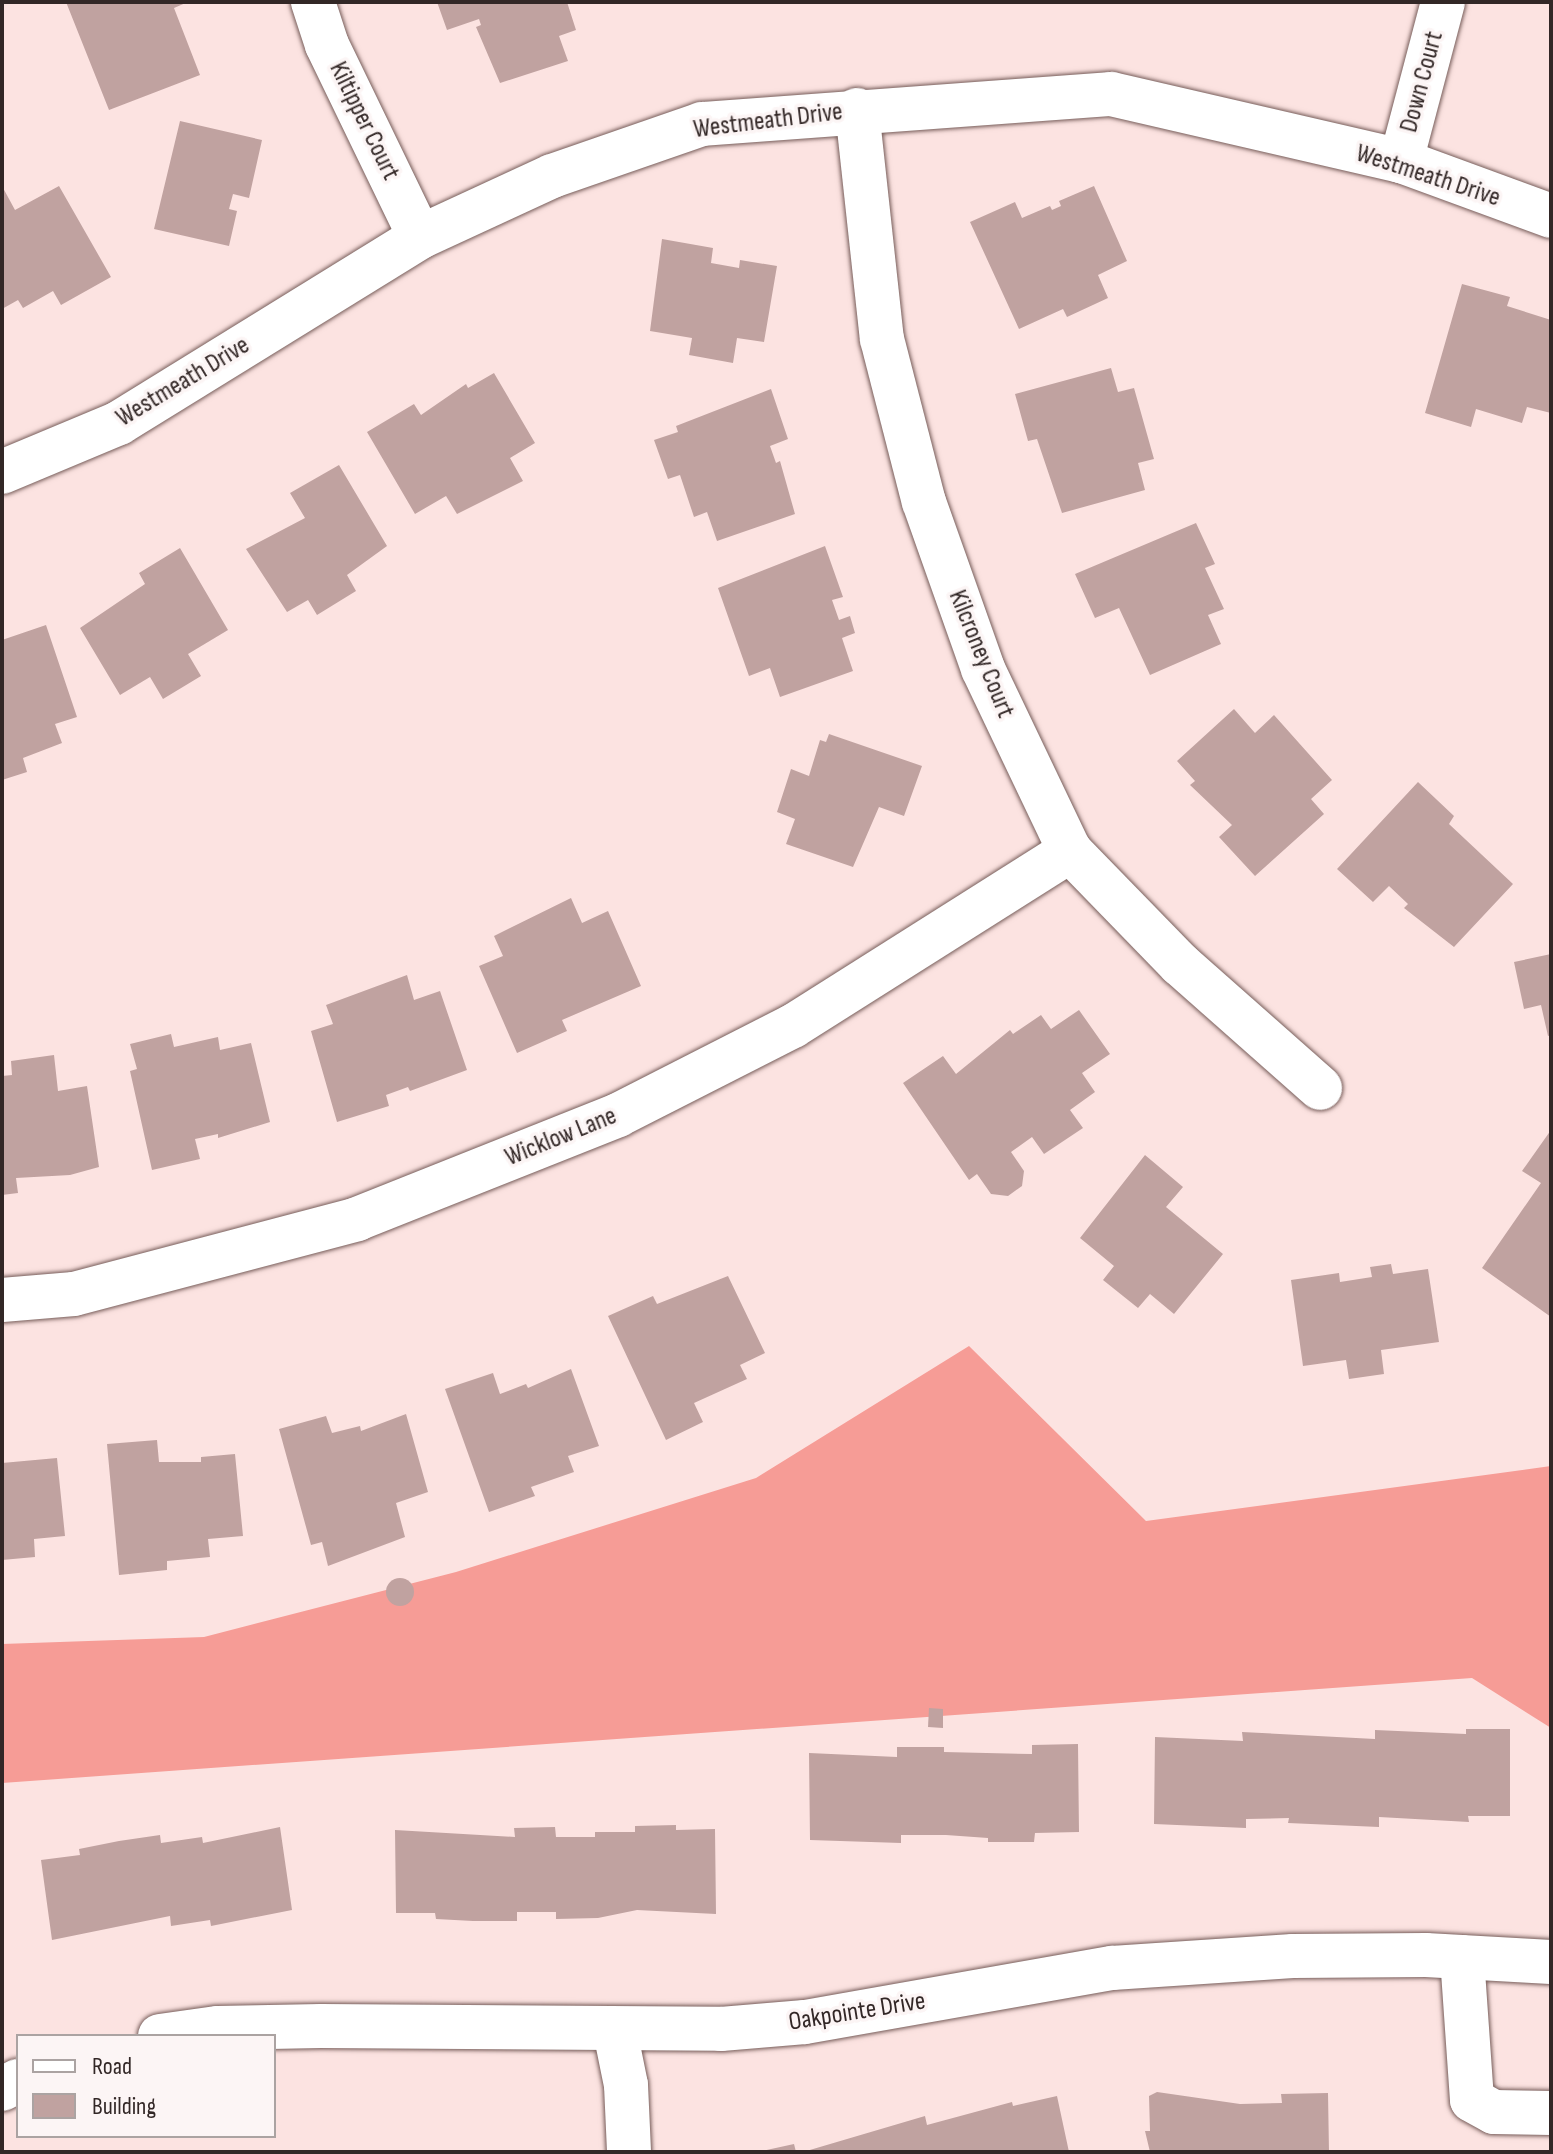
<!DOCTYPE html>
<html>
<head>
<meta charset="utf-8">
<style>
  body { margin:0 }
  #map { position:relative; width:1553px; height:2154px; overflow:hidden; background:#fce3e1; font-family:"Sofia Sans Condensed",sans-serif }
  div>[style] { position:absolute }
  .forest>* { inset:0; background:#f69c96 }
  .building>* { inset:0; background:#c0a2a0 }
  .round { border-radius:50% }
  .roads { filter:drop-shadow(0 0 2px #775d5a) drop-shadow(0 0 2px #775d5a) }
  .street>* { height:44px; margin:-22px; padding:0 22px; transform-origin:22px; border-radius:22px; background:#fff }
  span { translate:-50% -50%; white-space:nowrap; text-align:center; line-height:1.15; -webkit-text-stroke:7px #fcf5f5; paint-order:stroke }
  .street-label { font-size:26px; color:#322726 }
  .frame { position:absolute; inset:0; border:4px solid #322726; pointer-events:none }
  .legend { position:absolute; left:16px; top:2034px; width:260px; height:104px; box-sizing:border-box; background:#fcf5f5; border:2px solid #aba3a2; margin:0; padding:10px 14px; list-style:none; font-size:24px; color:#322726 }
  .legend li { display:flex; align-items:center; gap:16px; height:40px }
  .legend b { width:40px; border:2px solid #aba3a2 }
</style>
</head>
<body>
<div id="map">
  <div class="forest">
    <div style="clip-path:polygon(969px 1346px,1146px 1521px,1551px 1466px,1551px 1728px,1472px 1678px,2px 1783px,2px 1644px,204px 1637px,456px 1572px,756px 1478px)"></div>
  </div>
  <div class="building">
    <div style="clip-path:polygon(66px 2px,188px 2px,174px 8px,200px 75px,109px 110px)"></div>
    <div style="clip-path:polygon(437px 2px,567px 2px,576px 30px,559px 36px,568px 61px,500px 83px,476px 27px,481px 25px,479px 19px,447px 30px)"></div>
    <div style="clip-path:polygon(180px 121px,262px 140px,249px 198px,233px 194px,229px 209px,237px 211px,229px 246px,154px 229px)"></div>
    <div style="clip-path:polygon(2px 186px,15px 210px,59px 186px,111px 277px,61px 305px,53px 291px,23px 308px,18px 300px,2px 309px)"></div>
    <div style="clip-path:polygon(1094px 186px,1127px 261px,1098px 275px,1108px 298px,1067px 317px,1063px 309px,1019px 329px,970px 222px,1015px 202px,1022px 218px,1050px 206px,1052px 210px,1061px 206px,1059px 201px)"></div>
    <div style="clip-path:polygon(662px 239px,713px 248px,711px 263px,739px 268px,740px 260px,777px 266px,764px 342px,737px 338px,733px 363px,689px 355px,692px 338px,650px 331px)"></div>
    <div style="clip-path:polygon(1462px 284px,1510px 297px,1507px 306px,1551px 320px,1551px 413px,1527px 407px,1522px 423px,1476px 409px,1471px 427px,1425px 413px)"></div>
    <div style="clip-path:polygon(1111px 368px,1118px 392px,1134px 388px,1154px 459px,1138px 463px,1145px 490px,1062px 513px,1037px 439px,1028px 441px,1015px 394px)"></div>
    <div style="clip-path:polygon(494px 373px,535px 443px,510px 458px,523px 481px,457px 514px,446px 496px,415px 514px,367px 432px,414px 404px,421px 415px,466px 384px,468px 388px)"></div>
    <div style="clip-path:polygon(771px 389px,788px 439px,770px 446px,776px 463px,780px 461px,795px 514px,717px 541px,707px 512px,694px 517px,680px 475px,668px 479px,654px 440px,678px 432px,676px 426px)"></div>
    <div style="clip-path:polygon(339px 465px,387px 546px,347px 575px,356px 591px,317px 615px,308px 600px,287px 612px,246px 549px,305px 518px,290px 493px)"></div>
    <div style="clip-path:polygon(1196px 523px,1215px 564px,1205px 568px,1224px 609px,1208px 615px,1221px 644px,1150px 675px,1119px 608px,1095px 618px,1075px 574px)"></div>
    <div style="clip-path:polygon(825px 546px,843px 597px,832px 600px,839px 620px,850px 616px,855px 633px,842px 638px,853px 671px,780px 697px,770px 668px,749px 676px,718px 588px)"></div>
    <div style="clip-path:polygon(180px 548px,228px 630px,188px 654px,201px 676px,163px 699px,150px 677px,120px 695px,80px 628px,145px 584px,139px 573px)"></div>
    <div style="clip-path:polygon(46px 625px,77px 717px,55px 724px,62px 743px,23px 758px,27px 772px,2px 780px,2px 640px)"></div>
    <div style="clip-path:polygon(1234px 709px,1255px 733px,1274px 715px,1332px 780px,1311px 799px,1324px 814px,1255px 876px,1219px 837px,1232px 825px,1190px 785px,1195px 781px,1177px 761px)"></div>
    <div style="clip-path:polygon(829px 734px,922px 766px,904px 816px,879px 807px,853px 867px,786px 844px,795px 819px,777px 812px,791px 769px,809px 776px,820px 740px,826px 742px)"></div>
    <div style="clip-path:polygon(1418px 782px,1454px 816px,1449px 824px,1513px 884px,1454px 947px,1404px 908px,1408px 904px,1389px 886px,1373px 902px,1337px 869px)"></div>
    <div style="clip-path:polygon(571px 898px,582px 923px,608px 911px,641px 986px,562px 1020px,567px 1031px,517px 1053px,479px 966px,503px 956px,494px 936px)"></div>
    <div style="clip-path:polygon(1551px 954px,1551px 1035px,1548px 1036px,1541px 1005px,1524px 1009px,1514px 962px)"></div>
    <div style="clip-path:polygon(407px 975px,414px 1000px,440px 991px,467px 1070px,410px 1091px,408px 1087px,386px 1095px,389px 1106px,337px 1122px,311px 1031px,333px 1024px,326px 1005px)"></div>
    <div style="clip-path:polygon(1079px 1010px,1110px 1054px,1082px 1073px,1095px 1092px,1070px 1110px,1083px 1128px,1044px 1154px,1032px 1137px,1011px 1152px,1024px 1171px,1022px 1186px,1008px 1196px,991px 1194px,977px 1174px,969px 1180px,903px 1083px,943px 1056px,956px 1074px,1010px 1030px,1013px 1034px,1041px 1015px,1051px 1029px)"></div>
    <div style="clip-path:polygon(171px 1034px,174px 1047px,218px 1037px,220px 1050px,251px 1043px,270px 1122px,218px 1138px,218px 1134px,195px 1139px,200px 1159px,152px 1170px,130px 1071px,137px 1069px,130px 1044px)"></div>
    <div style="clip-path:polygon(54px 1055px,58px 1091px,87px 1086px,99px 1167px,70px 1175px,16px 1178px,18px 1193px,2px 1195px,2px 1076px,12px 1075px,11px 1061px)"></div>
    <div style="clip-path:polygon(1551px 1130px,1551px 1317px,1482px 1268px,1541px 1183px,1522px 1171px)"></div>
    <div style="clip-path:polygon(1145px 1155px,1183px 1187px,1166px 1207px,1223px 1254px,1174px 1314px,1150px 1294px,1138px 1308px,1103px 1280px,1114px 1266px,1080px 1238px)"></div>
    <div style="clip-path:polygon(1391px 1264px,1393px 1274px,1428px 1269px,1439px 1342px,1381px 1350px,1384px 1374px,1349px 1379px,1346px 1360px,1303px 1366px,1291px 1280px,1339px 1273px,1340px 1282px,1372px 1277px,1370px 1267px)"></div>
    <div style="clip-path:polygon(728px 1276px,765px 1353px,740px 1365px,747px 1379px,694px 1403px,703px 1422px,666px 1440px,608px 1316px,653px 1296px,657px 1304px)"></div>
    <div style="clip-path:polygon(571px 1369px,599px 1446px,568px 1456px,574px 1472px,531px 1487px,535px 1496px,489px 1512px,445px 1389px,493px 1373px,500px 1394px,526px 1384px,528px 1388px)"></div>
    <div style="clip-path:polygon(406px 1414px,428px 1492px,396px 1503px,405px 1537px,328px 1566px,322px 1542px,311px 1545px,279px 1429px,326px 1416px,332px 1433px,360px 1426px,361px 1431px)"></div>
    <div style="clip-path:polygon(157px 1440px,159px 1462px,201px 1462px,201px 1457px,235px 1454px,243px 1536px,208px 1539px,210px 1557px,167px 1561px,167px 1570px,119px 1575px,107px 1444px)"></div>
    <div style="clip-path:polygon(57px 1458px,65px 1536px,34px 1539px,35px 1557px,2px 1560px,2px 1463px)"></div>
    <div class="round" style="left:386px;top:1578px;width:28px;height:28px"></div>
    <div style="clip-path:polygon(929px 1708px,943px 1709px,943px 1728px,928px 1727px)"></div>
    <div style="clip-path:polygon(1466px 1729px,1510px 1729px,1510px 1816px,1468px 1816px,1469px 1822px,1379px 1817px,1379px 1827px,1288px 1823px,1289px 1818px,1246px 1819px,1246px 1828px,1154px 1824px,1155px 1737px,1243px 1741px,1242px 1732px,1375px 1739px,1375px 1730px,1466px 1734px)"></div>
    <div style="clip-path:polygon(1078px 1744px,1079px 1832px,1035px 1833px,1034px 1842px,988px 1842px,988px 1838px,946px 1835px,901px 1835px,901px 1843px,810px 1840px,809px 1753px,897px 1757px,897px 1747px,944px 1747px,944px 1752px,1032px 1754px,1032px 1745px)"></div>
    <div style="clip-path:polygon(676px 1825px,676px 1830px,715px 1829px,716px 1914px,637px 1910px,598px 1918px,556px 1919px,556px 1912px,517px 1912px,517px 1921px,473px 1921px,436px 1919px,435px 1913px,396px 1913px,395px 1830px,515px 1837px,514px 1828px,555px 1827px,556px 1837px,595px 1837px,595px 1832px,635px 1832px,635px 1826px)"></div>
    <div style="clip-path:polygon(280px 1827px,292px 1910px,211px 1926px,210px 1920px,171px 1926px,170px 1916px,52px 1940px,41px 1860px,80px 1855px,79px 1849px,119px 1841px,160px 1835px,161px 1843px,202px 1837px,203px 1843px)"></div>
    <div style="clip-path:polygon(1157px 2092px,1240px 2104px,1282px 2103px,1281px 2094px,1328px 2093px,1329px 2152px,1150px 2152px,1145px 2131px,1150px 2131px,1149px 2096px)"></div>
    <div style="clip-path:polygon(1057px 2096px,1069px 2152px,803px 2152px,925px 2116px,927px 2125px,1012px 2102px,1013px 2106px)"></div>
    <div style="clip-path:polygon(794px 2144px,796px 2152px,762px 2152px,762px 2151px)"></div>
  </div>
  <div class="roads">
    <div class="street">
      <div style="left:313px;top:2px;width:45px;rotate:72deg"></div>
      <div style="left:327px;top:45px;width:213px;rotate:64.2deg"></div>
      <div style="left:857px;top:110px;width:230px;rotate:83.8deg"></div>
      <div style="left:882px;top:339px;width:168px;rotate:75.6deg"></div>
      <div style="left:924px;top:502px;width:177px;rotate:70.5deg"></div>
      <div style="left:983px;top:669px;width:202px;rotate:64.5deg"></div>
      <div style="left:1070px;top:851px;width:158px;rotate:45.8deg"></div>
      <div style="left:1180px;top:964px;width:187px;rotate:41.5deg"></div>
      <div style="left:1401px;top:161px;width:164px;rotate:-75.2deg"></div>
      <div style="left:2px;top:472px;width:127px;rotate:-22.7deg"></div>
      <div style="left:119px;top:423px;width:354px;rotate:-31.7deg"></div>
      <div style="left:420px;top:237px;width:145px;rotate:-24.8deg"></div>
      <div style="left:552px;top:176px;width:159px;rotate:-19.1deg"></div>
      <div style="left:702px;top:124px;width:410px;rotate:-4.2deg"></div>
      <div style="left:1111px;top:94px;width:298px;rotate:13deg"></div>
      <div style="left:1401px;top:161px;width:160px;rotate:20.1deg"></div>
      <div style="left:2px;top:1300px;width:72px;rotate:-4.8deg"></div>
      <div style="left:74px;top:1294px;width:293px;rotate:-14.8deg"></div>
      <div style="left:357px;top:1219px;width:281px;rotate:-21.7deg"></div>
      <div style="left:618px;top:1115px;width:196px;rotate:-27deg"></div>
      <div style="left:793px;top:1026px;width:328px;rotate:-32.3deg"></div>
      <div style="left:1462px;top:1957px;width:143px;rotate:86deg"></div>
      <div style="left:1472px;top:2100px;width:25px;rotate:29deg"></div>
      <div style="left:1494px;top:2112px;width:57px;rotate:1deg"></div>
      <div style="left:615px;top:2031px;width:55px;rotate:78.5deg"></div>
      <div style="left:626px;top:2085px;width:67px;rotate:87.4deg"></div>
      <div style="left:160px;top:2036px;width:59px;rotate:-7.9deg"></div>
      <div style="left:218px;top:2028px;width:103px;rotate:-1.1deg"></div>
      <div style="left:321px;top:2026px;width:400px;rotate:0.4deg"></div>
      <div style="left:721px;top:2029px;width:84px;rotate:-4.8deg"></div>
      <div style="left:805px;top:2022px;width:312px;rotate:-10deg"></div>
      <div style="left:1112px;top:1968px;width:181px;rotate:-3.8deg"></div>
      <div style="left:1293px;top:1956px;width:133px;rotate:-0.4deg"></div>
      <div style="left:1426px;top:1955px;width:125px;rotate:3.2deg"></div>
      <div style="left:2px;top:2089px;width:18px;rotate:-27deg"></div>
    </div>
  </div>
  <div class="street-label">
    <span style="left:1422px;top:82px;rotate:-75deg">Down Court</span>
    <span style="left:364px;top:121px;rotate:64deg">Kiltipper Court</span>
    <span style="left:768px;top:121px;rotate:-7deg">Westmeath Drive</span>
    <span style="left:1428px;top:176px;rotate:18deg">Westmeath Drive</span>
    <span style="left:183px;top:382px;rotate:-31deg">Westmeath Drive</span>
    <span style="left:981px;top:654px;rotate:68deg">Kilcroney Court</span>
    <span style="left:561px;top:1137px;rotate:-22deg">Wicklow Lane</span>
    <span style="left:857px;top:2012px;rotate:-9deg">Oakpointe Drive</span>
  </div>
  <div class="frame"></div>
  <ul class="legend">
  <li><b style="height:10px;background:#fff"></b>Road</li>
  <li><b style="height:22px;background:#c0a2a0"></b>Building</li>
  </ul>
</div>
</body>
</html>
